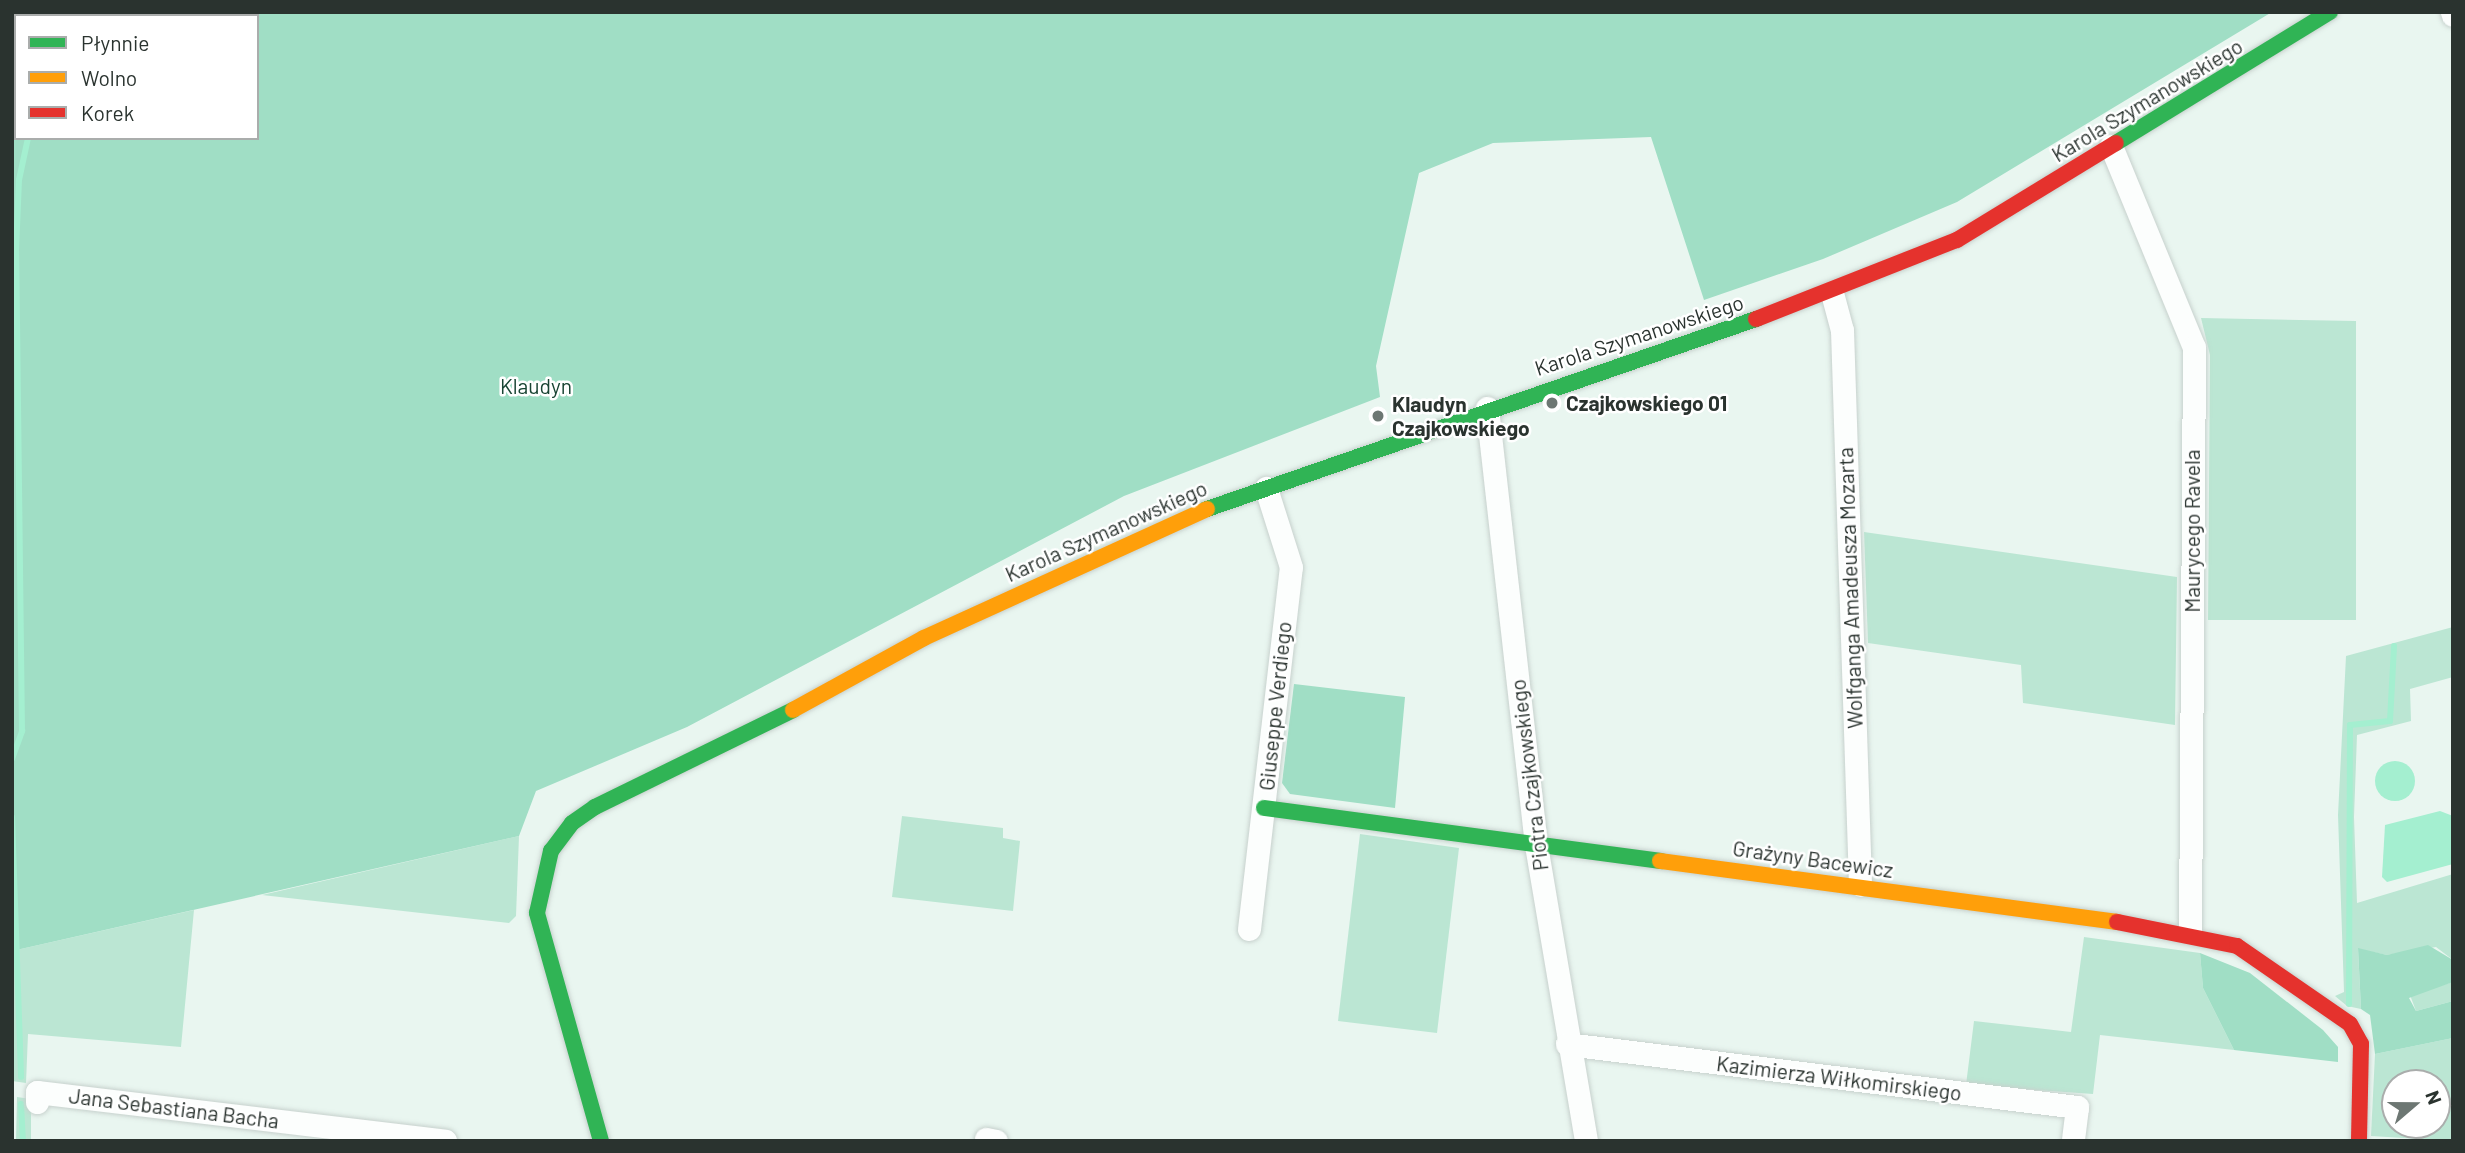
<!DOCTYPE html>
<html>
<head>
<meta charset="utf-8">
<style>
  body { margin:0 }
  #map { position:relative; width:2465px; height:1153px; overflow:hidden; background:#e9f6f0; font-family:Barlow,sans-serif }
  div>[style] { position:absolute }
  .green>* { inset:0; background:#bbe6d3 }
  .forest>* { inset:0; background:#a0dec5 }
  .water>* { inset:0; background:#a4efd0 }
  .round { border-radius:50% }
  .stream>* { height:6px; margin:-3px; padding:0 3px; transform-origin:3px; border-radius:3px; background:#a4efd0 }
  .roads { filter:drop-shadow(0 0 2px #c7d1cd) drop-shadow(0 0 2px #c7d1cd) }
  .street>* { height:23px; margin:-11.5px; padding:0 11.5px; transform-origin:11.5px; border-radius:11.5px; background:#fcfefd }
  .fast>* { height:16px; margin:-8px; padding:0 8px; transform-origin:8px; border-radius:8px; background:#30b455 }
  .slow>* { height:16px; margin:-8px; padding:0 8px; transform-origin:8px; border-radius:8px; background:#ff9f0a }
  .jam>* { height:16px; margin:-8px; padding:0 8px; transform-origin:8px; border-radius:8px; background:#e5322d }
  .dots>* { width:19px; height:19px; translate:-50% -50%; box-sizing:border-box; border:4px solid #fff; border-radius:50% }
  span { translate:-50% -50%; white-space:nowrap; text-align:center; line-height:1.15; -webkit-text-stroke:5px #fff; paint-order:stroke }
  .street-label { font-size:21px; color:#2a332f }
  .park-label { font-size:21px; color:#184433 }
  .poi-label { font-size:21px; color:#2a332f; font-weight:700 }
  .left { translate:0 -50%; text-align:left }
  .frame { position:absolute; inset:0; border:14px solid #2a332f; pointer-events:none }
  .legend { position:absolute; left:14px; top:14px; width:245px; height:126px; box-sizing:border-box; background:#fff; border:2px solid #aaadac; margin:0; padding:9px 12px; list-style:none; font-size:21px; color:#2a332f }
  .legend li { display:flex; align-items:center; gap:14px; height:35px }
  .legend b { width:35px; border:2px solid #aaadac }
  .north { position:absolute; left:2381px; top:1069px; width:70px; height:70px; box-sizing:border-box; background:#fff; border:2px solid #aaadac; border-radius:50%; rotate:70deg; font-size:19px; font-weight:700; line-height:28px; text-align:center; color:#2a332f }
  .north::after { content:''; display:block; margin:auto; width:24px; height:32px; background:#6d7773; clip-path:polygon(50% 0,100% 100%,50% 72%,0 100%) }
</style>
</head>
<body>
<div id="map">
  <div class="green">
    <div style="clip-path:polygon(2201px 318px,2356px 321px,2356px 620px,2208px 620px,2210px 355px)"></div>
    <div style="clip-path:polygon(1864px 532px,2177px 577px,2175px 725px,2023px 703px,2021px 665px,1868px 643px)"></div>
    <div style="clip-path:polygon(2453px 627px,2453px 677px,2410px 689px,2411px 721px,2357px 735px,2354px 817px,2357px 903px,2453px 874px,2453px 960px,2436px 947px,2387px 955px,2358px 949px,2361px 1009px,2347px 1006px,2335px 996px,2344px 992px,2338px 815px,2346px 656px)"></div>
    <div style="clip-path:polygon(902px 816px,1003px 828px,1003px 838px,1020px 841px,1013px 911px,892px 897px)"></div>
    <div style="clip-path:polygon(1360px 834px,1459px 848px,1437px 1033px,1338px 1021px)"></div>
    <div style="clip-path:polygon(519px 836px,516px 916px,509px 923px,262px 895px)"></div>
    <div style="clip-path:polygon(194px 910px,181px 1047px,28px 1034px,26px 1083px,12px 1081px,12px 951px)"></div>
    <div style="clip-path:polygon(2084px 937px,2200px 953px,2203px 988px,2234px 1050px,2100px 1035px,2093px 1094px,1966px 1085px,1974px 1021px,2071px 1032px)"></div>
    <div style="clip-path:polygon(2453px 982px,2453px 1001px,2416px 1011px,2410px 995px)"></div>
    <div style="clip-path:polygon(evenodd,2453px 1038px,2453px 1141px,2371px 1136px,2375px 1054px,2453px 1038px,2395px 1083px,2437px 1083px,2437px 1125px,2395px 1125px,2395px 1083px)"></div>
    <div style="clip-path:polygon(17px 1097px,31px 1099px,31px 1141px,16px 1141px)"></div>
  </div>
  <div class="forest">
    <div style="clip-path:polygon(evenodd,12px 12px,2272px 12px,1957px 202px,1823px 259px,1704px 300px,1651px 137px,1493px 143px,1419px 173px,1376px 366px,1380px 397px,1124px 496px,687px 727px,536px 791px,519px 836px,12px 951px,12px 12px,16px 16px,257px 16px,257px 138px,16px 138px,16px 16px)"></div>
    <div style="clip-path:polygon(1294px 684px,1405px 697px,1395px 808px,1290px 794px,1282px 783px)"></div>
    <div style="clip-path:polygon(2428px 945px,2453px 960px,2453px 982px,2409px 998px,2416px 1011px,2453px 1001px,2453px 1038px,2375px 1054px,2370px 1015px,2361px 1009px,2358px 948px,2387px 955px)"></div>
    <div style="clip-path:polygon(2200px 953px,2250px 973px,2323px 1030px,2338px 1047px,2338px 1062px,2234px 1050px,2203px 988px)"></div>
  </div>
  <div class="water">
    <div class="round" style="left:2375px;top:761px;width:40px;height:40px"></div>
    <div style="clip-path:polygon(2440px 811px,2453px 816px,2453px 864px,2387px 882px,2382px 877px,2385px 825px)"></div>
  </div>
  <div class="stream">
    <div style="left:56px;top:16px;width:4px;rotate:-90deg"></div>
    <div style="left:12px;top:759px;width:30px;rotate:-70deg"></div>
    <div style="left:22px;top:731px;width:480px;rotate:-90.7deg"></div>
    <div style="left:16px;top:251px;width:71px;rotate:-87.6deg"></div>
    <div style="left:19px;top:180px;width:43px;rotate:-77.9deg"></div>
    <div style="left:12px;top:817px;width:260px;rotate:88deg"></div>
    <div style="left:2349px;top:1004px;width:279px;rotate:-89.8deg"></div>
    <div style="left:2350px;top:725px;width:40px;rotate:-5.7deg"></div>
    <div style="left:2390px;top:721px;width:75px;rotate:-86.9deg"></div>
    <div style="left:21px;top:1104px;width:37px;rotate:87deg"></div>
  </div>
  <div class="roads">
    <div class="street">
      <div style="left:2452px;top:12px;width:3px;rotate:72deg"></div>
      <div style="left:2111px;top:146px;width:217px;rotate:67.6deg"></div>
      <div style="left:2194px;top:347px;width:585px;rotate:90.39deg"></div>
      <div style="left:1832px;top:293px;width:38px;rotate:75deg"></div>
      <div style="left:1842px;top:330px;width:555px;rotate:88.14deg"></div>
      <div style="left:1487px;top:408px;width:440px;rotate:83.6deg"></div>
      <div style="left:1536px;top:845px;width:300px;rotate:80.4deg"></div>
      <div style="left:1249px;top:929px;width:364px;rotate:-83.4deg"></div>
      <div style="left:1291px;top:567px;width:83px;rotate:-107.6deg"></div>
      <div style="left:1567px;top:1044px;width:514px;rotate:7.04deg"></div>
      <div style="left:2077px;top:1107px;width:34px;rotate:97deg"></div>
      <div style="left:37px;top:1102px;width:10px;rotate:-90deg"></div>
      <div style="left:37px;top:1092px;width:411px;rotate:6.8deg"></div>
      <div style="left:986px;top:1139px;width:10px;rotate:11deg"></div>
    </div>
    <div class="fast">
      <div style="left:2116px;top:143px;width:251px;rotate:-31.5deg"></div>
      <div style="left:1207px;top:509px;width:581px;rotate:-19.09deg"></div>
      <div style="left:1264px;top:808px;width:400px;rotate:7.6deg"></div>
      <div style="left:601px;top:1141px;width:237px;rotate:-105.7deg"></div>
      <div style="left:537px;top:913px;width:64px;rotate:-77.3deg"></div>
      <div style="left:551px;top:851px;width:35px;rotate:-53deg"></div>
      <div style="left:572px;top:823px;width:28px;rotate:-35deg"></div>
      <div style="left:595px;top:807px;width:220px;rotate:-26.1deg"></div>
    </div>
    <div class="slow">
      <div style="left:793px;top:710px;width:149px;rotate:-28.8deg"></div>
      <div style="left:924px;top:638px;width:311px;rotate:-24.5deg"></div>
      <div style="left:1660px;top:861px;width:461px;rotate:7.6deg"></div>
    </div>
    <div class="jam">
      <div style="left:1756px;top:319px;width:216px;rotate:-21.5deg"></div>
      <div style="left:1957px;top:240px;width:186px;rotate:-31.4deg"></div>
      <div style="left:2117px;top:922px;width:122px;rotate:11.3deg"></div>
      <div style="left:2237px;top:946px;width:137px;rotate:34.6deg"></div>
      <div style="left:2350px;top:1024px;width:23px;rotate:61deg"></div>
      <div style="left:2361px;top:1044px;width:97px;rotate:91.2deg"></div>
    </div>
  </div>
  <div class="dots">
    <div style="left:1552px;top:403px;background:#6d7773"></div>
    <div style="left:1378px;top:416px;background:#6d7773"></div>
  </div>
  <div class="street-label">
    <span style="left:2147px;top:100px;rotate:-31deg">Karola Szymanowskiego</span>
    <span style="left:1639px;top:335px;rotate:-18deg">Karola Szymanowskiego</span>
    <span style="left:1106px;top:531px;rotate:-24deg">Karola Szymanowskiego</span>
    <span style="left:2192px;top:531px;rotate:-90deg">Maurycego Ravela</span>
    <span style="left:1850px;top:588px;rotate:-92deg">Wolfganga Amadeusza Mozarta</span>
    <span style="left:1275px;top:706px;rotate:-84deg">Giuseppe Verdiego</span>
    <span style="left:1529px;top:775px;rotate:-97deg">Piotra Czajkowskiego</span>
    <span style="left:1813px;top:859px;rotate:8deg">Grażyny Bacewicz</span>
    <span style="left:1839px;top:1078px;rotate:7deg">Kazimierza Wiłkomirskiego</span>
    <span style="left:174px;top:1108px;rotate:7deg">Jana Sebastiana Bacha</span>
  </div>
  <div class="park-label">
    <span style="left:536px;top:386px">Klaudyn</span>
  </div>
  <div class="poi-label">
    <span class="left" style="left:1566px;top:403px">Czajkowskiego 01</span>
    <span class="left" style="left:1392px;top:416px">Klaudyn<br>Czajkowskiego</span>
  </div>
  <div class="frame"></div>
  <ul class="legend">
  <li><b style="height:9px;background:#30b455"></b>Płynnie</li>
  <li><b style="height:9px;background:#ff9f0a"></b>Wolno</li>
  <li><b style="height:9px;background:#e5322d"></b>Korek</li>
  </ul>
  <div class="north">N</div>
</div>
</body>
</html>
